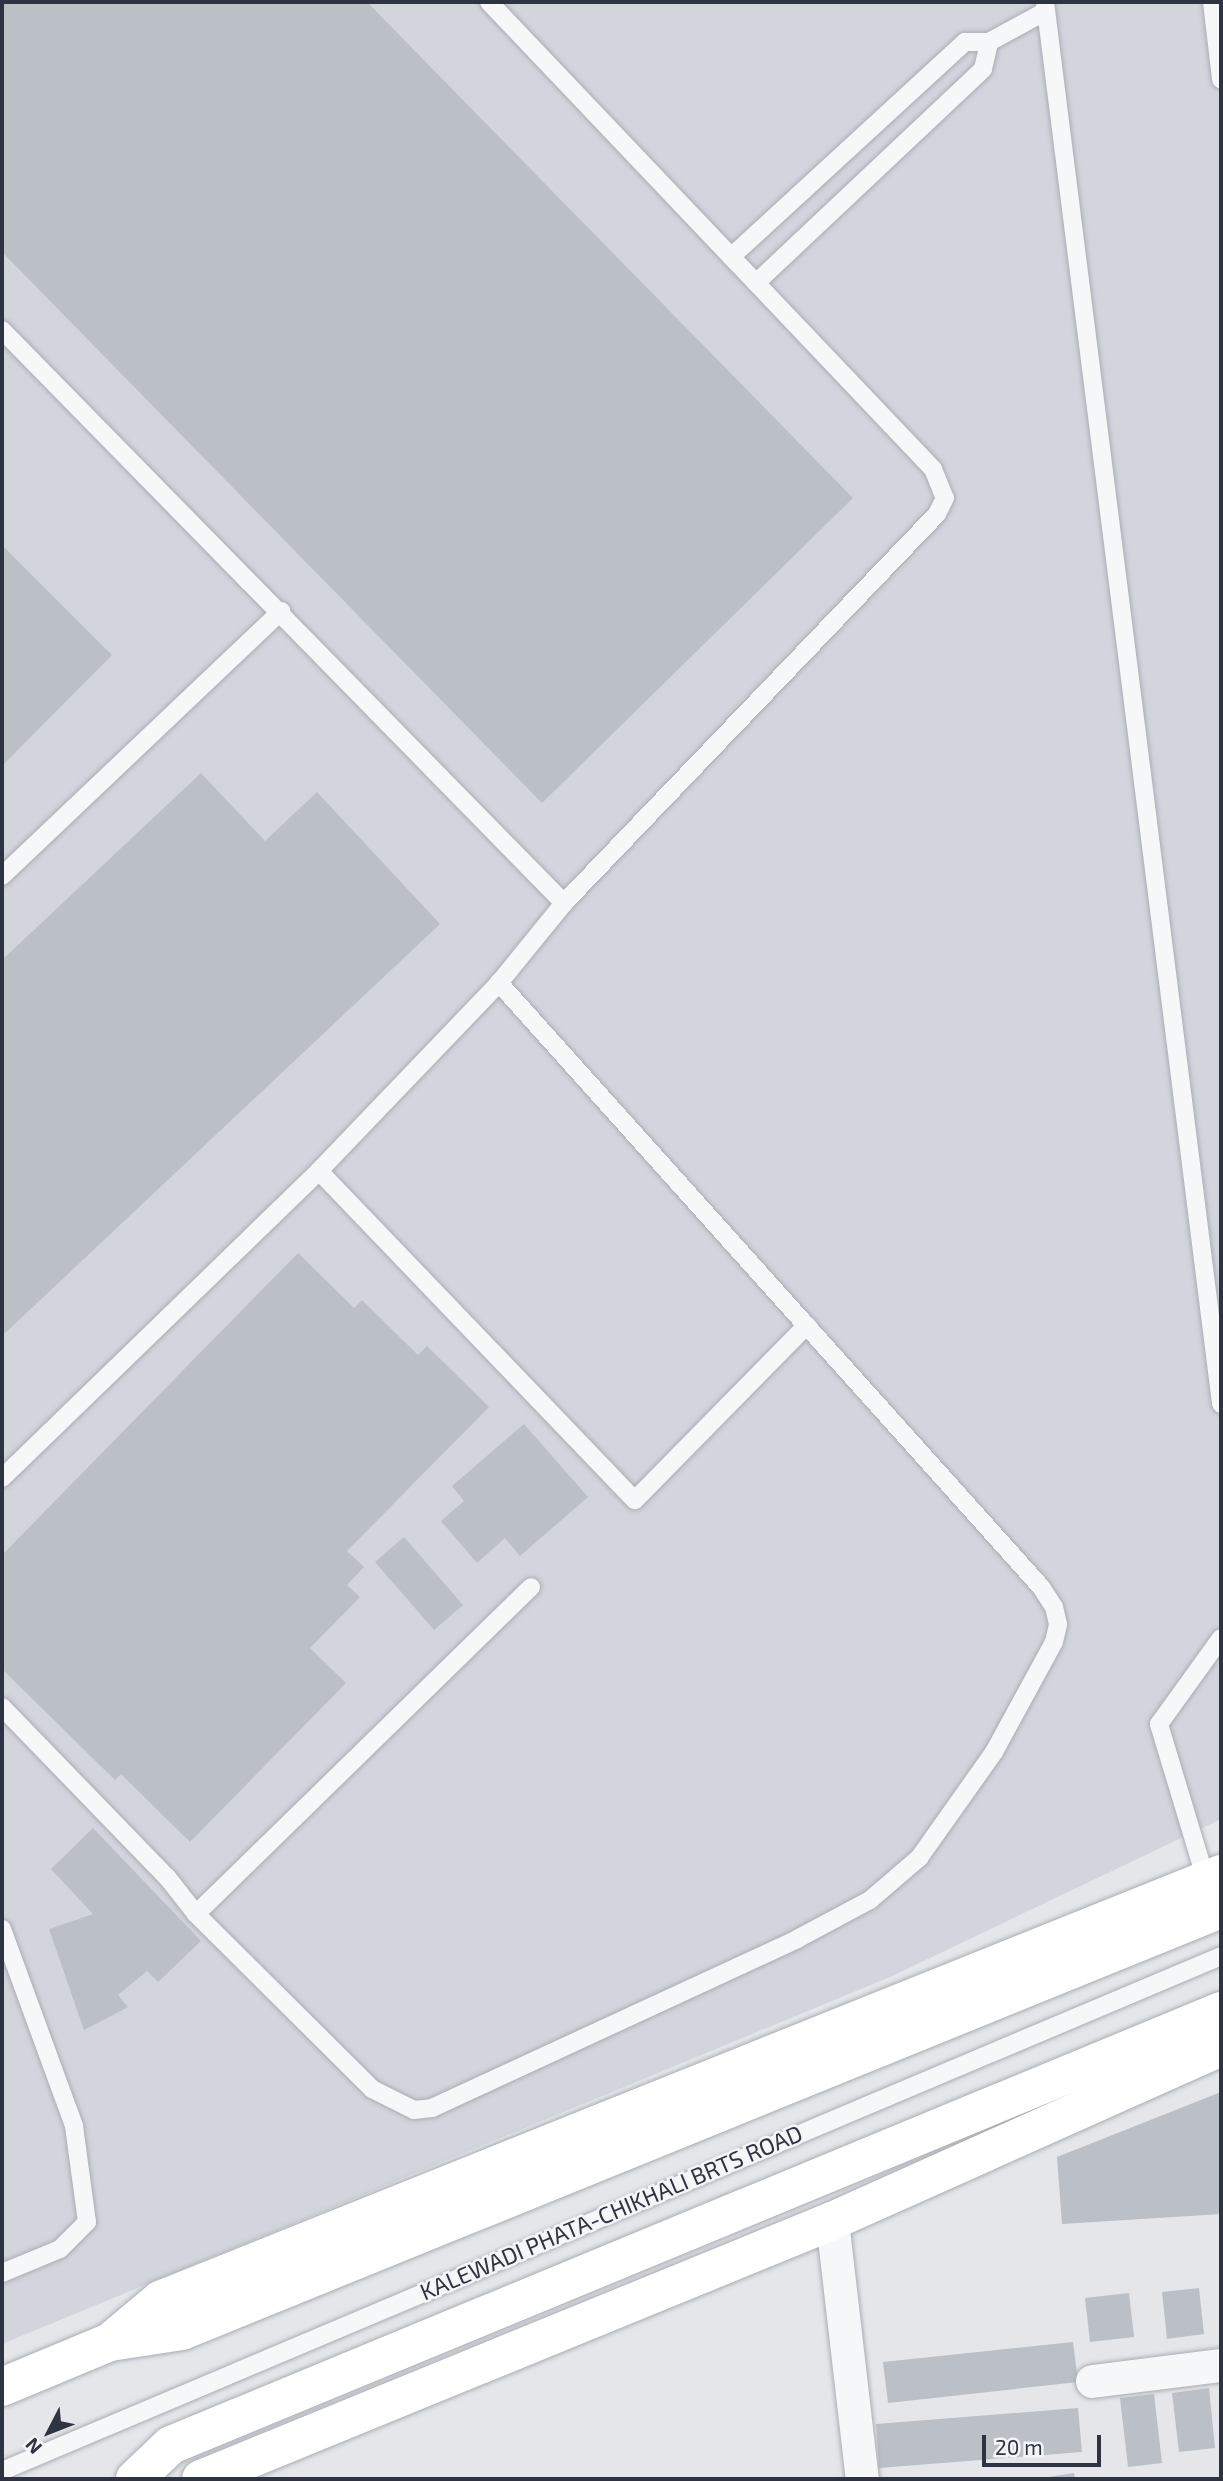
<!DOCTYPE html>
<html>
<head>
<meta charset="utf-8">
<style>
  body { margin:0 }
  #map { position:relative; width:1223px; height:2481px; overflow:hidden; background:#e4e6ea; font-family:"Exo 2",sans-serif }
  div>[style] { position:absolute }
  .built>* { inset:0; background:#d2d5dc }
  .building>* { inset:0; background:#bbbfc6 }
  .roads { filter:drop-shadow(0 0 2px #a9adb4) drop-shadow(0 0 2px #a9adb4) }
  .lane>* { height:18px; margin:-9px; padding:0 9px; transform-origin:9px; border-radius:9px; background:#f6f7f9 }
  .street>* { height:33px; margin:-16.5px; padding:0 16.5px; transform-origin:16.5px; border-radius:16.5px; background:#f6f7f9 }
  .secondary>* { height:38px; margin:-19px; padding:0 19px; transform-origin:19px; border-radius:19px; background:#fff }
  span { translate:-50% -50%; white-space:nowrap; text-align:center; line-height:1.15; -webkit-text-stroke:5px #f3f5f7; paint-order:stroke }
  .street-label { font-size:23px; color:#2d3341 }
  .frame { position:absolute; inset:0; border:4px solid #2d3341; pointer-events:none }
  .north { position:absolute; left:14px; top:2397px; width:70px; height:70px; -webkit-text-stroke:5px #f3f5f7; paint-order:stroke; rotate:228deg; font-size:19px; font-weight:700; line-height:28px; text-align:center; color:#2d3341 }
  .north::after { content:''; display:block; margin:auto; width:24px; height:32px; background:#2d3341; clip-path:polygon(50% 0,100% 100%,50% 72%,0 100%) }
  .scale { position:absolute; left:982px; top:2435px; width:119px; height:32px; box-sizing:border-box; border:4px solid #2d3341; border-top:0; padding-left:9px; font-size:21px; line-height:24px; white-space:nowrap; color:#2d3341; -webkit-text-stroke:5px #f3f5f7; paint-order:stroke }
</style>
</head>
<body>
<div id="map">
  <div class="built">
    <div style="clip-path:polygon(2px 2px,1221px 2px,1221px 1819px,890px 1977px,2px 2344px)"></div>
  </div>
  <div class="building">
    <div style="clip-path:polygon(2px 2px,367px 2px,853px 498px,542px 803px,2px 252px)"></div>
    <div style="clip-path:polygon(2px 545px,112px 655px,2px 766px)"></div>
    <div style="clip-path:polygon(201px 773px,265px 841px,317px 792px,440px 924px,2px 1336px,2px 960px)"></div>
    <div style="clip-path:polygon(298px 1253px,354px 1308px,362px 1300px,418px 1355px,427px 1346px,489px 1407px,347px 1551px,364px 1567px,347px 1585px,360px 1597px,310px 1648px,346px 1683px,190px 1842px,121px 1774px,115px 1780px,2px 1669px,2px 1555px)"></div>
    <div style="clip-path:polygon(524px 1424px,588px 1497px,520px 1556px,505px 1538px,477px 1563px,441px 1521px,464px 1501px,452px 1486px)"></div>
    <div style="clip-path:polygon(404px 1537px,463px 1605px,434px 1630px,375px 1562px)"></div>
    <div style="clip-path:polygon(93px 1828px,201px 1941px,158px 1982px,147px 1971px,118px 1995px,128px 2007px,84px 2030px,49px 1929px,93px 1914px,51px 1869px)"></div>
    <div style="clip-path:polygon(1221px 2092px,1221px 2214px,1062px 2224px,1057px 2157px)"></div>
    <div style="clip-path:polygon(1199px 2288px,1204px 2334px,1167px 2339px,1162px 2292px)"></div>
    <div style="clip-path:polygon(1129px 2293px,1134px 2337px,1090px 2342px,1085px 2298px)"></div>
    <div style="clip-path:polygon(1073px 2342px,1078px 2382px,888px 2403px,883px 2362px)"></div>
    <div style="clip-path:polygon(1209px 2388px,1215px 2448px,1179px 2452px,1172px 2393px)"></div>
    <div style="clip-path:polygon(1154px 2394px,1162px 2463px,1128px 2467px,1120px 2398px)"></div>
    <div style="clip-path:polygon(1078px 2408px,1082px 2452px,879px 2468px,876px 2424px)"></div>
    <div style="clip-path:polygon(1074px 2473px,1075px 2479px,1042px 2479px,1042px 2478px)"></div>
  </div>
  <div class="roads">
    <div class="lane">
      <div style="left:489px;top:2px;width:644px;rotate:46.45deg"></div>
      <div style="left:933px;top:469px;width:31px;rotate:68deg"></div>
      <div style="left:945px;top:498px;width:18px;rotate:117deg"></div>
      <div style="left:937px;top:514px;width:539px;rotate:133.8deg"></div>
      <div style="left:1045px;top:2px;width:1413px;rotate:82.84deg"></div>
      <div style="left:1212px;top:2px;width:78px;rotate:83.3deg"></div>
      <div style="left:731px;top:257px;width:318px;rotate:-42.6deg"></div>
      <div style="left:965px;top:42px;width:24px"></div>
      <div style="left:989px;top:42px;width:65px;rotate:-28.5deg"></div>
      <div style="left:756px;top:283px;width:312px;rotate:-43.3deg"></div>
      <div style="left:983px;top:69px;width:28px;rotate:-77deg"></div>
      <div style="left:2px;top:330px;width:803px;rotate:45.56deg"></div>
      <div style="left:564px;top:903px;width:103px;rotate:129.1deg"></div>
      <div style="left:499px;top:983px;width:260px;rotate:133.8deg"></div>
      <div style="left:319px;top:1171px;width:441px;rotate:135.9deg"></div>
      <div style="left:2px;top:876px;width:385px;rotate:-43.5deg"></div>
      <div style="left:319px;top:1171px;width:456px;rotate:46.2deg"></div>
      <div style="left:635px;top:1500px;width:245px;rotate:-45.5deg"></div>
      <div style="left:2px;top:1707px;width:237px;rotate:45.9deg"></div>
      <div style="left:167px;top:1877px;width:47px;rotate:51.9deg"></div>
      <div style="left:196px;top:1914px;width:468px;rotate:-44.3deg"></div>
      <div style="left:1206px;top:1880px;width:163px;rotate:-106.8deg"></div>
      <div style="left:1159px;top:1724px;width:106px;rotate:-54.2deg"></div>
      <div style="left:196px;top:1914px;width:248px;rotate:44.8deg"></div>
      <div style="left:372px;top:2089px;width:47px;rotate:26.6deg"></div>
      <div style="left:414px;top:2110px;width:18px;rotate:-6deg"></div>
      <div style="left:432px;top:2108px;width:402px;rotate:-24.8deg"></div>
      <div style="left:797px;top:1939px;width:83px;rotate:-28.1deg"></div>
      <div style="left:870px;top:1900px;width:65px;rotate:-40.6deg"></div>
      <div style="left:919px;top:1858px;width:130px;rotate:-54.7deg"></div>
      <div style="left:994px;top:1752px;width:125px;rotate:-61.4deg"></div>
      <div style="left:1054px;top:1642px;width:18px;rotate:-77deg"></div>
      <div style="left:1058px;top:1624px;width:17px;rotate:-103deg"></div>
      <div style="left:1054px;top:1607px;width:24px;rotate:-123deg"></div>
      <div style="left:1041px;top:1587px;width:812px;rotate:-131.9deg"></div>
      <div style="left:2px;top:1929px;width:210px;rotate:69.9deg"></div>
      <div style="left:74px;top:2126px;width:97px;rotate:82.3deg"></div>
      <div style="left:87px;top:2222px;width:38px;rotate:135deg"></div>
      <div style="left:60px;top:2249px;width:63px;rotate:157.5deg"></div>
      <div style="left:2px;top:2471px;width:1323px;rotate:-22.9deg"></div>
    </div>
    <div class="street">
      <div style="left:832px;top:2221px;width:260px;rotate:83.4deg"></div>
      <div style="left:1092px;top:2381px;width:130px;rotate:-7.1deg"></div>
    </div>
    <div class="secondary">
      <div style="left:110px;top:2342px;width:65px;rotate:-40deg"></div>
      <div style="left:160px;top:2300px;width:1143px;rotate:-21.88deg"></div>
      <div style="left:2px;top:2387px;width:117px;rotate:-22.6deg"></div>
      <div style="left:110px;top:2342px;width:73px;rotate:-8.7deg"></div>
      <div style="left:182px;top:2331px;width:1121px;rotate:-22.11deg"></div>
      <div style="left:135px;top:2479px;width:50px;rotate:-43.4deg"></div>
      <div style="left:171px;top:2445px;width:1136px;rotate:-22.46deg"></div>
      <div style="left:201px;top:2479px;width:682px;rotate:-22.24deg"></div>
      <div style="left:832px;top:2221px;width:426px;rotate:-24.1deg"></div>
    </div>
  </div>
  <div class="street-label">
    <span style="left:611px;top:2212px;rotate:-23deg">KALEWADI PHATA-CHIKHALI BRTS ROAD</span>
  </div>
  <div class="frame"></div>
  <div class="north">N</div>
  <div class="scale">20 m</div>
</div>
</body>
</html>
